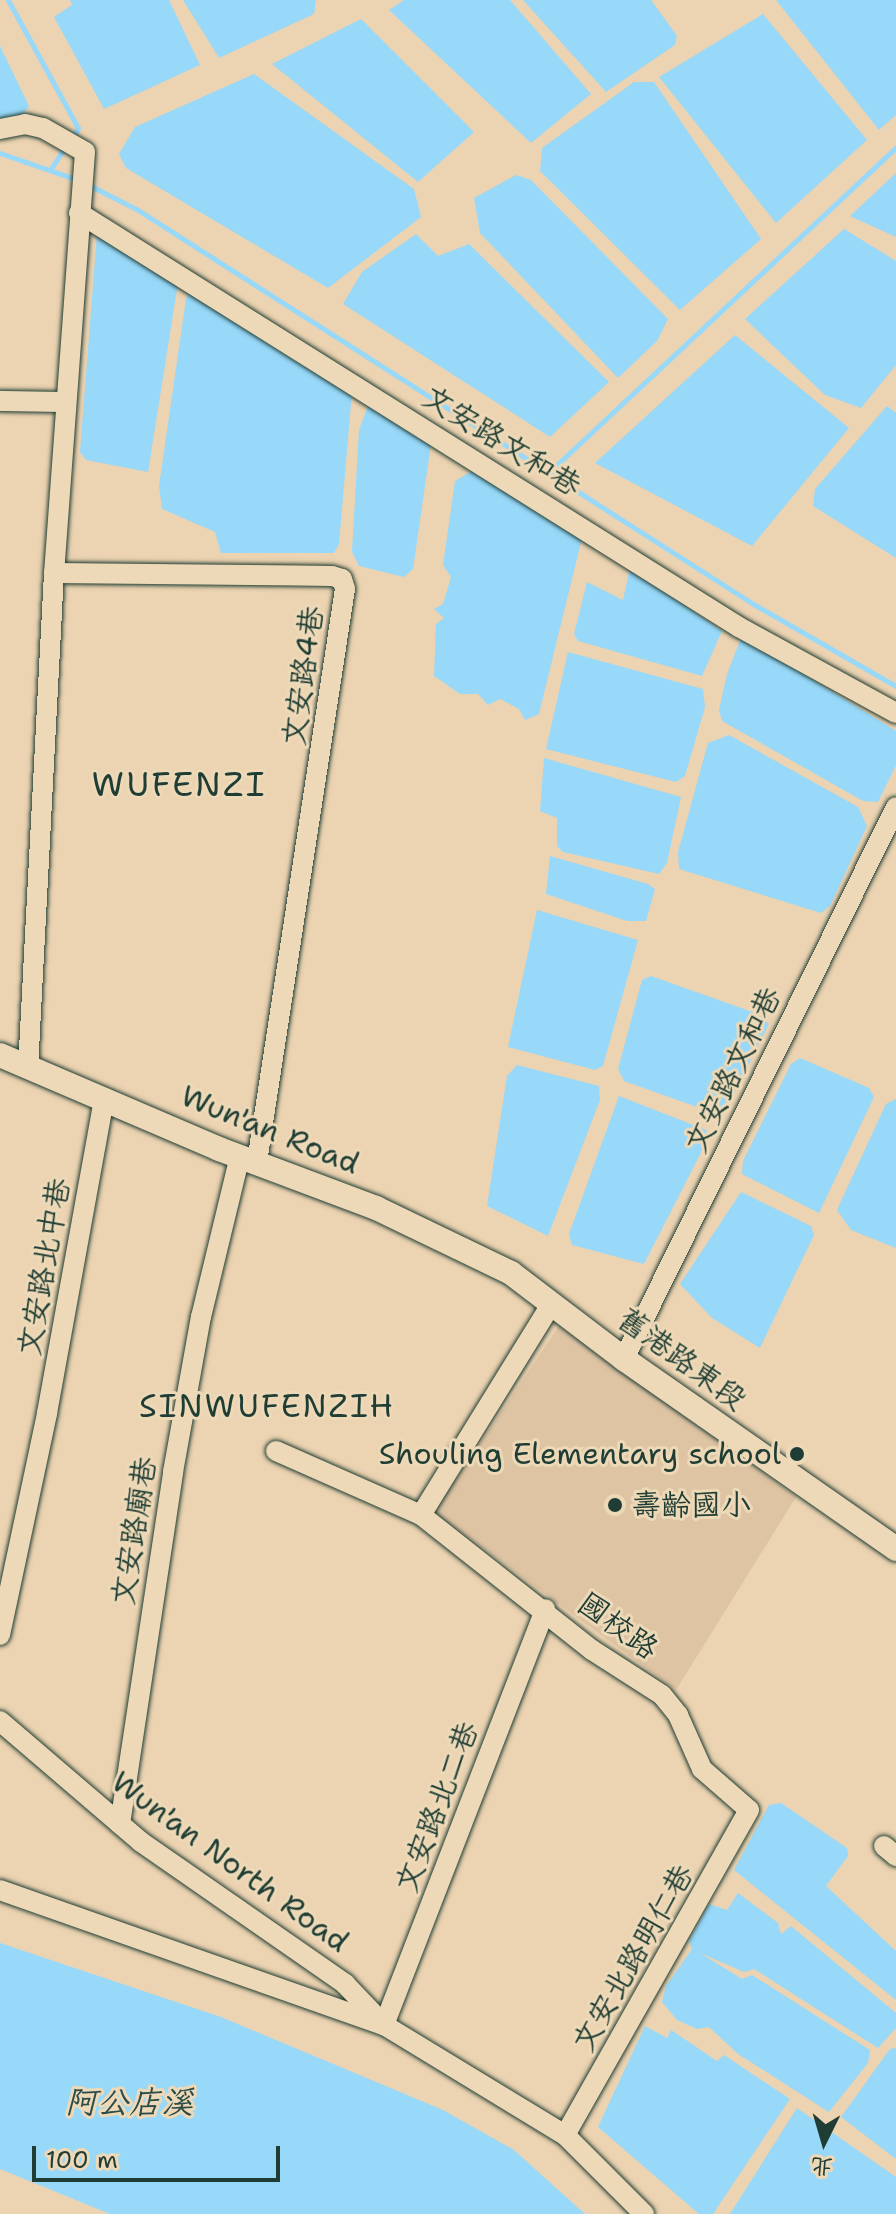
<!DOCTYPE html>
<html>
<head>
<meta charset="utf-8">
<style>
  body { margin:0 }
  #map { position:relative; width:896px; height:2214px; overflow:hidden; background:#ecd3b1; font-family:"Shantell Sans","LXGW WenKai TC",sans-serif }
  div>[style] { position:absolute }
  .built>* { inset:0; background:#dfc4a4 }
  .water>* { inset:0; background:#98d8f9 }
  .stream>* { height:5px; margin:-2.5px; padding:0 2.5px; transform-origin:2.5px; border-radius:2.5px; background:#98d8f9 }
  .roads { filter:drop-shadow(0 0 2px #1f3d34) drop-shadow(0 0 2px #1f3d34) }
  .minor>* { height:20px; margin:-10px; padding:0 10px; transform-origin:10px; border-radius:10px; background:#edd9b7 }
  .tertiary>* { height:24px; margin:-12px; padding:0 12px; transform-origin:12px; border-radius:12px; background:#edd9b7 }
  .dots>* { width:22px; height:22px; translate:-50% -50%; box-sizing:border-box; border:4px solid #edd9b7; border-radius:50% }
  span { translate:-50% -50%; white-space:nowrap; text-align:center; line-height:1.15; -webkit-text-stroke:6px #edd9b7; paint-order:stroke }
  .street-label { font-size:30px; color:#1f3d34 }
  .poi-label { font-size:30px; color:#1f3d34 }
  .right { translate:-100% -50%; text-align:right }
  .left { translate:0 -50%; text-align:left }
  .neighbourhood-label { font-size:32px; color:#1f3d34; letter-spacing:2px }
  .water-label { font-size:32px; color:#2b4c48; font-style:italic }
  .quarter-label { font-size:34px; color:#1f3d34; letter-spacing:2px }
  .north { position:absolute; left:784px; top:2102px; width:80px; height:80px; -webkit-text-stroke:6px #edd9b7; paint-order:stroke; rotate:185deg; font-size:22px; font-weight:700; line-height:32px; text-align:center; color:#1f3d34 }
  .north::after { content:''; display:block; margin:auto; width:28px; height:36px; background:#1f3d34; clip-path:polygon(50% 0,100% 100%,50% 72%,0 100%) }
  .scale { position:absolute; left:32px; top:2146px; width:248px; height:36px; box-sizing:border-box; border:4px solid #1f3d34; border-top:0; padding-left:10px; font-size:24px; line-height:28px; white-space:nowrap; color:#1f3d34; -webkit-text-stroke:6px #edd9b7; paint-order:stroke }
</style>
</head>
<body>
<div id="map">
  <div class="built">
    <div style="clip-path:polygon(559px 1326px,796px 1497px,676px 1690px,434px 1512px)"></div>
  </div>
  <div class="water">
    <div style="clip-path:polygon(70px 0,169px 0,200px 65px,104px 109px,54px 17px,72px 5px)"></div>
    <div style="clip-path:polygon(183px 0,316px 0,314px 14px,219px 58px)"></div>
    <div style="clip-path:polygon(404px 0,510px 0,591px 94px,531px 143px,389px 10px)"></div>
    <div style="clip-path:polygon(523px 0,651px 0,677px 36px,675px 45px,606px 92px)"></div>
    <div style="clip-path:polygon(776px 0,896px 0,896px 115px,879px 130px)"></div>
    <div style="clip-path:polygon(763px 14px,867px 140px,776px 223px,659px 77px)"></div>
    <div style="clip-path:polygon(361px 19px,474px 132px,418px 182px,272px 64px)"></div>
    <div style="clip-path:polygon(0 46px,29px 106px,21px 118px,0 122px)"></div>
    <div style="clip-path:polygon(254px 74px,414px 189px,421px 217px,328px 288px,126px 168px,119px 154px,135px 127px)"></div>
    <div style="clip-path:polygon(634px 82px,654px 82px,761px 239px,680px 310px,540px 171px,542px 148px)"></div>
    <div style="clip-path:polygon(896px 173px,896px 237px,850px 216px)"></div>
    <div style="clip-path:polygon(516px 175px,531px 180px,668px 319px,657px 341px,618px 378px,480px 233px,474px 198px)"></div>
    <div style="clip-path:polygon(844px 229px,896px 261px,896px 365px,861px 408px,825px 395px,745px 319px)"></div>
    <div style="clip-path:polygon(97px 234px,178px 283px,148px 472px,86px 460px,80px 452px)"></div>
    <div style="clip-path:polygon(416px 234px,438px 256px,469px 244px,609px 382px,550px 437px,343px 304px,362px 272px)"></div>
    <div style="clip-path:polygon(192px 289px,352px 392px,339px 544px,334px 553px,221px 553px,215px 532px,162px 509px,159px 486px,186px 299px)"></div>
    <div style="clip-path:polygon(735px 335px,849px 428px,752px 546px,595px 463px)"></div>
    <div style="clip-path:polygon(369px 403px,431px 444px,413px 569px,404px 577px,359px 566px,352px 552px,359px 430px)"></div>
    <div style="clip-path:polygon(887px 406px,896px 413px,896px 558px,813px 506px,815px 489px)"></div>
    <div style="clip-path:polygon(477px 468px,583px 534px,539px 714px,525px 720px,519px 709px,500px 699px,488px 705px,478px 694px,460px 694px,434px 676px,436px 624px,444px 618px,434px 609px,443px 604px,451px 577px,443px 565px,455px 481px)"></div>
    <div style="clip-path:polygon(630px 568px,722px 631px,702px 676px,578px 641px,574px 634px,587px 582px,623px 600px)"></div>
    <div style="clip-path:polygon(742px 636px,896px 731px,896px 765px,878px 802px,863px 801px,722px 721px,719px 710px,727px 674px)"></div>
    <div style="clip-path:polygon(568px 652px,703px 689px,705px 707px,685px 776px,676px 782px,546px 749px)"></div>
    <div style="clip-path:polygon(729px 735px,858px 807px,867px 826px,830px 906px,821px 913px,679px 869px,678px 852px,708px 743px)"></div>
    <div style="clip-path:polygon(544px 758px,681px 797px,667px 863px,659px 874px,563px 852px,557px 846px,557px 818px,540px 811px)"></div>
    <div style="clip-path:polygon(550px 856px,648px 884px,655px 889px,646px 921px,627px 921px,546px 894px)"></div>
    <div style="clip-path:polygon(537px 910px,638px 940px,603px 1066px,595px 1070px,508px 1047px)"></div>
    <div style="clip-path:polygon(651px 976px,758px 1014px,769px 1024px,730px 1102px,711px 1112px,624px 1081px,618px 1069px,642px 980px)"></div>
    <div style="clip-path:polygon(800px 1058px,869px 1088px,874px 1097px,819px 1213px,742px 1174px,743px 1161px,791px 1064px)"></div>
    <div style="clip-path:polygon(517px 1065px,599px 1086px,600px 1100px,548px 1236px,487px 1206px,507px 1076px)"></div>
    <div style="clip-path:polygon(619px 1096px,706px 1130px,709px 1137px,644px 1264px,572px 1245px,569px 1234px)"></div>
    <div style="clip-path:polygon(896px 1099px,896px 1248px,851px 1230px,837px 1210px,886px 1104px)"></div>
    <div style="clip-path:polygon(741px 1192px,811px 1226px,814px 1235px,760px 1348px,712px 1318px,680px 1284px)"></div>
    <div style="clip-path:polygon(781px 1803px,847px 1848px,848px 1856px,826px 1886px,896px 1951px,896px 2000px,734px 1870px,769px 1805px)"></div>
    <div style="clip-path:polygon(738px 1893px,778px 1923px,781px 1934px,791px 1926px,896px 2013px,896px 2028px,878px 2048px,754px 1969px,744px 1972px,700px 1953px,742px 1979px,752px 1975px,870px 2050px,868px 2063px,829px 2112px,738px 2054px,709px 2027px,697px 2029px,677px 2020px,662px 2002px,666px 1986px,692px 1949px,689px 1941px,709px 1904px,727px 1910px)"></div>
    <div style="clip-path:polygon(0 1943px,221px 2017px,443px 2110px,514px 2150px,585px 2214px,110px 2214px,0 2169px)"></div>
    <div style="clip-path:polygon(645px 2026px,667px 2038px,671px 2030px,717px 2061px,724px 2055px,790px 2099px,713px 2214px,699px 2214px,598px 2127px)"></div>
    <div style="clip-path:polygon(896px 2048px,896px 2159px,841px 2117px,890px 2049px)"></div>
    <div style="clip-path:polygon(797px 2108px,896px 2177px,896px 2214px,730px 2214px)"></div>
  </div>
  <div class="stream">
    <div style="left:8px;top:0;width:146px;rotate:61.3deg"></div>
    <div style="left:78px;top:128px;width:13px;rotate:122deg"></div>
    <div style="left:0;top:153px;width:83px;rotate:19.1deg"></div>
    <div style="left:52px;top:167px;width:24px;rotate:-57deg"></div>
    <div style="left:87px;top:184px;width:57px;rotate:27deg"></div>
    <div style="left:138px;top:210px;width:733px;rotate:32.63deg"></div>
    <div style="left:755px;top:605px;width:163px;rotate:29.9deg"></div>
    <div style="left:547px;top:474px;width:478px;rotate:-43.1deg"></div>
  </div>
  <div class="roads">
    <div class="minor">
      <div style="left:0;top:129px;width:25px;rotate:-11deg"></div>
      <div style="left:25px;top:124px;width:18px;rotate:13deg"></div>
      <div style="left:43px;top:128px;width:48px;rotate:29.7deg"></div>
      <div style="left:85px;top:152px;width:422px;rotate:94.2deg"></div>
      <div style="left:54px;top:573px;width:494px;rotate:93deg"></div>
      <div style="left:79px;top:213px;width:779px;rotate:32.1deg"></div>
      <div style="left:739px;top:627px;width:179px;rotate:28.7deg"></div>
      <div style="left:0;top:401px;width:66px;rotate:0.9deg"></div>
      <div style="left:54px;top:573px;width:278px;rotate:0.6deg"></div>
      <div style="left:332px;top:576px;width:10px;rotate:17deg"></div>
      <div style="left:342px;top:579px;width:10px;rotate:73deg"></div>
      <div style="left:345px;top:589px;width:580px;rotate:98.73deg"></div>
      <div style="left:624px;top:1359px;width:615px;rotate:-63.77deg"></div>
      <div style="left:276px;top:1451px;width:158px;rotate:23.8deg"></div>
      <div style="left:421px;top:1515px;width:218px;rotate:38.3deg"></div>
      <div style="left:592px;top:1650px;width:83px;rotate:32.7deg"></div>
      <div style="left:662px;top:1695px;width:26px;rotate:51deg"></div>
      <div style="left:678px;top:1715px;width:59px;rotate:66deg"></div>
      <div style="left:702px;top:1769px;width:62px;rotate:41.1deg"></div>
      <div style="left:749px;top:1810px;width:373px;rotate:119.5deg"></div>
      <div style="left:421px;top:1515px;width:249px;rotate:-58.3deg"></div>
      <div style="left:0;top:1635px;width:227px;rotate:-78deg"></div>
      <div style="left:47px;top:1413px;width:320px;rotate:-79.7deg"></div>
      <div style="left:0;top:1721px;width:186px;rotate:40.6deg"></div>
      <div style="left:141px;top:1842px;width:249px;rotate:34.8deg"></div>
      <div style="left:345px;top:1984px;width:57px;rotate:46.4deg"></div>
      <div style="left:384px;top:2025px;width:446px;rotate:-68.8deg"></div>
      <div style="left:120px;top:1824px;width:356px;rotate:-81.4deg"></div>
      <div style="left:173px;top:1472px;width:158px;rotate:-79.8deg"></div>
      <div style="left:201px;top:1317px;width:166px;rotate:-76.4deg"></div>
      <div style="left:884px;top:1846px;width:16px;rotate:40deg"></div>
      <div style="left:0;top:1890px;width:407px;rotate:19.4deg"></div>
      <div style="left:384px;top:2025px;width:212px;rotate:31.3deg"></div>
      <div style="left:565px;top:2135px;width:112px;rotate:45deg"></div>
    </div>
    <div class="tertiary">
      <div style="left:0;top:1055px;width:238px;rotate:23.2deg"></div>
      <div style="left:219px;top:1149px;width:168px;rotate:20.6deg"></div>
      <div style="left:376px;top:1208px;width:150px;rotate:25.7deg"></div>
      <div style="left:511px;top:1273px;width:142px;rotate:37.3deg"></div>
      <div style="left:624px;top:1359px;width:332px;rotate:34.9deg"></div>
    </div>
  </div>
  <div class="dots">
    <div style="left:797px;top:1454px;background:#1f3d34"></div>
    <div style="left:615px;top:1505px;background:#1f3d34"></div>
  </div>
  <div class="street-label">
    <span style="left:502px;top:441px;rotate:32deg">文安路文和巷</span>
    <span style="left:303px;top:676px;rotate:-82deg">文安路4巷</span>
    <span style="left:733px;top:1070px;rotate:-64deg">文安路文和巷</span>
    <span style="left:270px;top:1130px;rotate:22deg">Wun'an Road</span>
    <span style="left:44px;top:1267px;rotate:-80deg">文安路北中巷</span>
    <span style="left:682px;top:1359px;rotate:36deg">舊港路東段</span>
    <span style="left:134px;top:1531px;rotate:-81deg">文安路廟巷</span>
    <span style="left:618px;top:1626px;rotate:36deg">國校路</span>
    <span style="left:437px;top:1807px;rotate:-69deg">文安路北二巷</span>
    <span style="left:230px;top:1862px;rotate:36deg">Wun'an North Road</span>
    <span style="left:633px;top:1958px;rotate:-60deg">文安北路明仁巷</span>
  </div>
  <div class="poi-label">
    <span class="right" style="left:781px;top:1454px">Shouling Elementary school</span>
    <span class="left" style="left:631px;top:1505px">壽齡國小</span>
  </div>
  <div class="neighbourhood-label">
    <span style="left:267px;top:1406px">SINWUFENZIH</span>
  </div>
  <div class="water-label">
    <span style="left:129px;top:2102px">阿公店溪</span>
  </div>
  <div class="quarter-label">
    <span style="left:179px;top:785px">WUFENZI</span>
  </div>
  <div class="north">北</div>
  <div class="scale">100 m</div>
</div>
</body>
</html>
